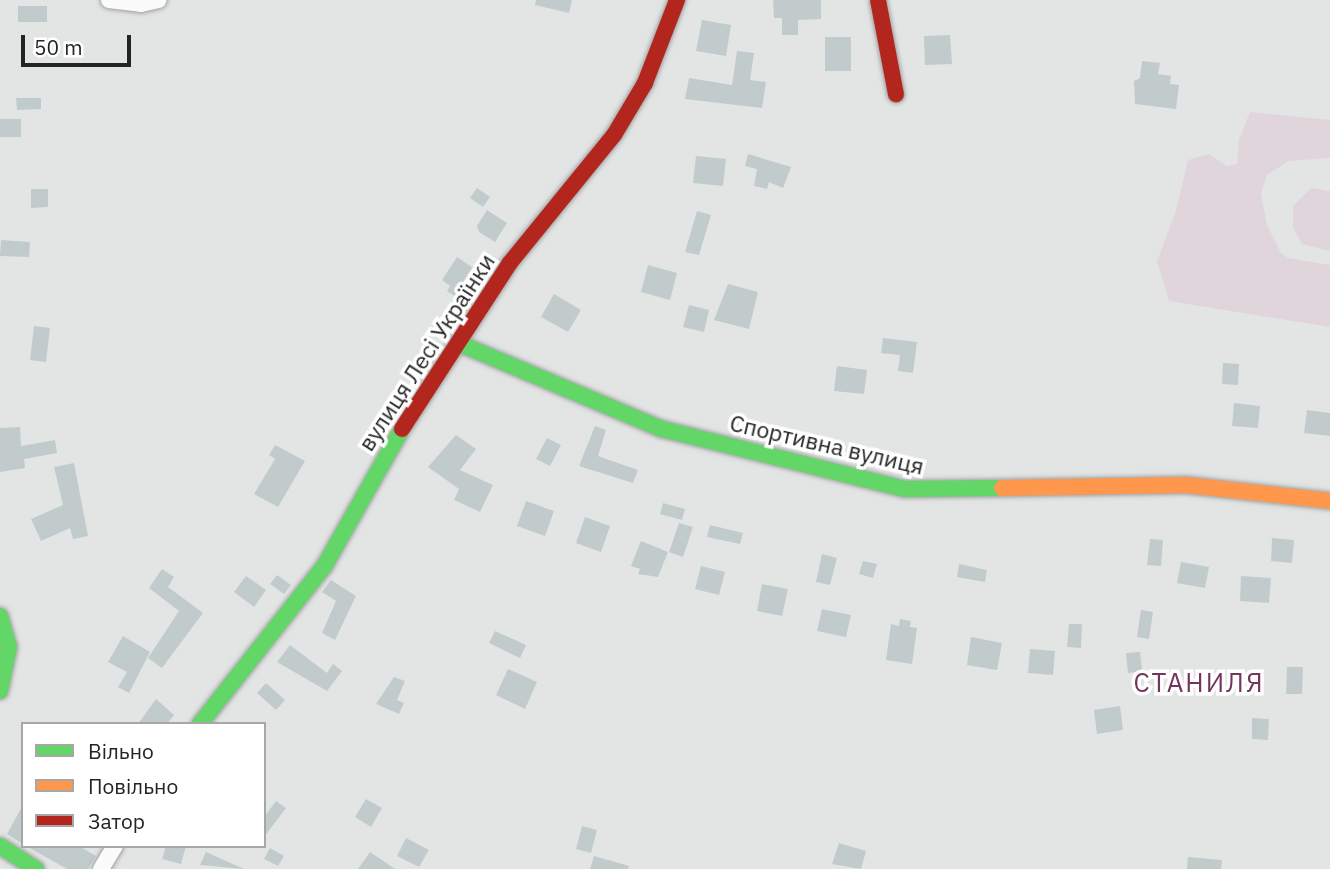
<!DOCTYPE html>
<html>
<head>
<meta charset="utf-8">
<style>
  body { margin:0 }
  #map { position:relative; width:1330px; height:869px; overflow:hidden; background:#e3e5e5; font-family:"IBM Plex Sans",sans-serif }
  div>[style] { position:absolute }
  .green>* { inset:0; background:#e0d5db }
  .building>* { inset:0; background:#c1cbcc }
  .roads { filter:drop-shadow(0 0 2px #a2a4a4) drop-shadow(0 0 2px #a2a4a4) }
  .street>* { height:16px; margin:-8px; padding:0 8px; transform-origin:8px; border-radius:8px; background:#fbfbfb }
  .fast>* { height:16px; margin:-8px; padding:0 8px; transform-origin:8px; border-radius:8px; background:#63d668 }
  .slow>* { height:16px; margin:-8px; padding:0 8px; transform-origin:8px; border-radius:8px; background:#ff974d }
  .jam>* { height:16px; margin:-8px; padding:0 8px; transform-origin:8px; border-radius:8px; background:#b3261e }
  span { translate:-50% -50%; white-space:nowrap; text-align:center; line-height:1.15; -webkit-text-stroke:7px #fff; paint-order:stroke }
  .street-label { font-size:23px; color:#232424 }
  .quarter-label { font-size:26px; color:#73355c; letter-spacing:2px }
  .legend { position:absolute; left:21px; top:722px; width:245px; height:126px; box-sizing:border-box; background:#fff; border:2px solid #a7a7a7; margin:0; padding:9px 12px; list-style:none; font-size:21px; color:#232424 }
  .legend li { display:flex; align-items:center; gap:14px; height:35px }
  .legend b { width:35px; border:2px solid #a7a7a7 }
  .scale { position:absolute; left:21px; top:35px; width:110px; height:32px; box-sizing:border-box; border:4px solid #232424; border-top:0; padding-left:9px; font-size:21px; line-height:24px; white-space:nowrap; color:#232424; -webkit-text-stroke:5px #fff; paint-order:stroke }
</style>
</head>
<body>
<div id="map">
  <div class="green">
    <div style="clip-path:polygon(1250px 112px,1330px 120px,1330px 158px,1289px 161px,1267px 175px,1261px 193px,1267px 225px,1281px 253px,1288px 258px,1330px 265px,1330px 327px,1169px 301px,1157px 261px,1176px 211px,1188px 160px,1209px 154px,1227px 166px,1237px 164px,1239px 139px)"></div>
    <div style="clip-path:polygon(1311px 188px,1330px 191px,1330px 251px,1302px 244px,1293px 228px,1293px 206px)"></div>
  </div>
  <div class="building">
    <div style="clip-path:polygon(536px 0,572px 0,569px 13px,535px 5px)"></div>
    <div style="clip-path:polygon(773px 0,821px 0,821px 19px,798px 20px,798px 35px,782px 35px,782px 18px,774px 18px)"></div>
    <div style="clip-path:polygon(18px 6px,47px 6px,47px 22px,18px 22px)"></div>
    <div style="clip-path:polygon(702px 20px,731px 25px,726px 56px,696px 51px)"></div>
    <div style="clip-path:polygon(950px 35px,952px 64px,925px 65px,924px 36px)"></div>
    <div style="clip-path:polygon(825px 37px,851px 37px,851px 71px,825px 71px)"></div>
    <div style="clip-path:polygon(737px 51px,754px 53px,750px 80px,766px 82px,762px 108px,685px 99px,689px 78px,732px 85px)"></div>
    <div style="clip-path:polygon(1142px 61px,1160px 63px,1158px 74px,1171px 76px,1170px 84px,1179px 85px,1176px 109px,1135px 104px,1134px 81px,1140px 78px)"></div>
    <div style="clip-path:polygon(16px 98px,41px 98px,41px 109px,17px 110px)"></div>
    <div style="clip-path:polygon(0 119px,21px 119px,21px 137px,0 137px)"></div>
    <div style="clip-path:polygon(748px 154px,791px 167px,783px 188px,769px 182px,767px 189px,754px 186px,757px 169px,745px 166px)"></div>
    <div style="clip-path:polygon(696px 156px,726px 159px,723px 186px,693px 183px)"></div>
    <div style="clip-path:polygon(477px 188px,490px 197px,483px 207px,470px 198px)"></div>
    <div style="clip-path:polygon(31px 189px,48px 189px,48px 207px,31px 208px)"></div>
    <div style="clip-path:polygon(487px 210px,507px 223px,495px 242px,479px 232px,477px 226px)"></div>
    <div style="clip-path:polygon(697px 211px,711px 215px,699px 255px,685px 252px)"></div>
    <div style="clip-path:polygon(1px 240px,30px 242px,29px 257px,0 256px)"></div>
    <div style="clip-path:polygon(457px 257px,482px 274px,463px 302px,447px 291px,450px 286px,442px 280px)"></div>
    <div style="clip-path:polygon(648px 265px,677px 273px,670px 300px,641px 292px)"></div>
    <div style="clip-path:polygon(728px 284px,758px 292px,749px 329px,714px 320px)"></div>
    <div style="clip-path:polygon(554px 294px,581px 310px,568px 332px,541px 317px)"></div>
    <div style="clip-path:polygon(689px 305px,709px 310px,704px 332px,683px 327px)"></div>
    <div style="clip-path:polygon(34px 326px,50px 328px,46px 362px,30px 360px)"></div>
    <div style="clip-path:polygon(883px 338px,917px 342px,913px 373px,898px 371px,900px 355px,881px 353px)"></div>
    <div style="clip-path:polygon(1223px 363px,1239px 364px,1238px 385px,1222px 384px)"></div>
    <div style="clip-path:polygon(837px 366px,867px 370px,864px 394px,834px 391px)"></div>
    <div style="clip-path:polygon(1234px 403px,1260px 406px,1258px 428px,1232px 426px)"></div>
    <div style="clip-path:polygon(1307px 410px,1330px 413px,1330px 436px,1304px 433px)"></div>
    <div style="clip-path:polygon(595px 426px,606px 430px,598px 456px,638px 470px,633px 483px,579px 466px)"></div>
    <div style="clip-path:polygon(20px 427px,21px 446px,55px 440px,57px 453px,24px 459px,25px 468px,0 472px,0 428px)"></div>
    <div style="clip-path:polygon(456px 435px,476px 449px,460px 470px,493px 485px,480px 512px,454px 500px,459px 489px,428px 467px)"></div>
    <div style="clip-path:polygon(547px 438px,561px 445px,550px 466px,536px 459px)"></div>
    <div style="clip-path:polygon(275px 445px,305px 461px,278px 507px,254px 494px,275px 459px,269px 455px)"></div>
    <div style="clip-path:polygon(74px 463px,88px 536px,73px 539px,70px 528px,41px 541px,31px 519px,63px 505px,54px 467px)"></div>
    <div style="clip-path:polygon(526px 501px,554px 511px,545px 536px,517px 526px)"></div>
    <div style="clip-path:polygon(663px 503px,685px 509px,682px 520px,660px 514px)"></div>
    <div style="clip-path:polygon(585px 517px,610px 526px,601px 552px,576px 543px)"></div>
    <div style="clip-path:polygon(679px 523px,693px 527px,683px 557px,669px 552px)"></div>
    <div style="clip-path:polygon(710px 525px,743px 533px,740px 544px,707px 537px)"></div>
    <div style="clip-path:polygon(1272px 538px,1294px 540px,1292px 563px,1271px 561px)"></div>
    <div style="clip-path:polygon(1150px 539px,1163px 540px,1161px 566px,1147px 565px)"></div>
    <div style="clip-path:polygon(641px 541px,668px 552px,658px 577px,638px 574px,640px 569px,631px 566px)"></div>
    <div style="clip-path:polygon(822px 554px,837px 558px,830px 585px,816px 582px)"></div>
    <div style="clip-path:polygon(863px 561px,877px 564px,873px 578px,859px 574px)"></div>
    <div style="clip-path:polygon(1181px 562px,1209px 567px,1205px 588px,1177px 583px)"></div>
    <div style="clip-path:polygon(959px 564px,987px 570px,985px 582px,957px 577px)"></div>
    <div style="clip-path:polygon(701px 566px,725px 572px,719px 595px,695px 589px)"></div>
    <div style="clip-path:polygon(162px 569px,174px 577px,168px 587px,203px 613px,162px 668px,148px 658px,179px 611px,149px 588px)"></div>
    <div style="clip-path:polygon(277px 575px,291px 585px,284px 594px,270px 584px)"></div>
    <div style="clip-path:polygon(246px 576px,266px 590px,254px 607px,234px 592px)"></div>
    <div style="clip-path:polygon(1241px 576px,1271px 578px,1269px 603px,1240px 601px)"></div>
    <div style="clip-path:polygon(331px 580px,356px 596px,335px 640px,322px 633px,336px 601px,322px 592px)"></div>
    <div style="clip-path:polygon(762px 584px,788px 589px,782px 616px,757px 611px)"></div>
    <div style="clip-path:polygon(822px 609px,851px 615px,846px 637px,817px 631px)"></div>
    <div style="clip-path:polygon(1141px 610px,1153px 612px,1149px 639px,1137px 637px)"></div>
    <div style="clip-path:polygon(900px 619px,911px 621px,910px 627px,917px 628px,912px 664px,886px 660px,891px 624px,899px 626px)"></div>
    <div style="clip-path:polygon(1069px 624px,1082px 624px,1081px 648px,1067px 647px)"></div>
    <div style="clip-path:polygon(495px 631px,526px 645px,520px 658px,489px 643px)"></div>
    <div style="clip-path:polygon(123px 636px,150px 652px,129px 693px,118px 687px,127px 672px,108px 662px)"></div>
    <div style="clip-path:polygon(971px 637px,1002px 643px,997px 670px,967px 665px)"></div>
    <div style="clip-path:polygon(290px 645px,327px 673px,333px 664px,342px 671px,327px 691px,277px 662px)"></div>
    <div style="clip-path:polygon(1030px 649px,1055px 651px,1053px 675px,1028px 673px)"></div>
    <div style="clip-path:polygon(1140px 652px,1142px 671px,1128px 673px,1126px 653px)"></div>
    <div style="clip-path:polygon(1287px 667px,1303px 667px,1302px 694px,1286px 694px)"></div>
    <div style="clip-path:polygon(508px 669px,537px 682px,525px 709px,496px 695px)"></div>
    <div style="clip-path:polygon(394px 677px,405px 681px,397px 700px,404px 703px,399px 714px,376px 704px)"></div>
    <div style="clip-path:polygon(266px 683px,285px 700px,276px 710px,257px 693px)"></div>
    <div style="clip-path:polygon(156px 699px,174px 715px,167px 724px,138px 724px)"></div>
    <div style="clip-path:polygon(1120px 706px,1123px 730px,1097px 734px,1094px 710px)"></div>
    <div style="clip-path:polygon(1252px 718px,1269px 719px,1268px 740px,1252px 739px)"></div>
    <div style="clip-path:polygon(366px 799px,382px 808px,371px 827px,355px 817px)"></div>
    <div style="clip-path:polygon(276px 801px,286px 808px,264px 837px,264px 817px)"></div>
    <div style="clip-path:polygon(23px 805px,23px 844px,7px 834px)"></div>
    <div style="clip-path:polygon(582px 826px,597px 830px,591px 853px,576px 849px)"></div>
    <div style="clip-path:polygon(406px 838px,429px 850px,419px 867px,397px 856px)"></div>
    <div style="clip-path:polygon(839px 843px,866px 851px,861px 869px,832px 864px)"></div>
    <div style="clip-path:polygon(26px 846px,79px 846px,96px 856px,88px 869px,67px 869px)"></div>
    <div style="clip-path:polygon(166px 846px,186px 846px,181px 864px,162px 859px)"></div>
    <div style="clip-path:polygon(270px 848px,284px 856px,278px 866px,264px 859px)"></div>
    <div style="clip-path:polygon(206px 852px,244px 869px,200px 865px)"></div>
    <div style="clip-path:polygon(370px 852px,395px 869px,358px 869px)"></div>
    <div style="clip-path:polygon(594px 856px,629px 866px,628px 869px,590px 869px)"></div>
    <div style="clip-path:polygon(1188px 857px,1222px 860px,1221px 869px,1187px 869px)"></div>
  </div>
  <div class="roads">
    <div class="street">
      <div style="left:109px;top:0;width:32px;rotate:7deg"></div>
      <div style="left:141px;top:4px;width:18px;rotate:-13deg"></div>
      <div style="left:101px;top:869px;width:27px;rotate:-59deg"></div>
    </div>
    <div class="fast">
      <div style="left:458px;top:343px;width:221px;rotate:22.9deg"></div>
      <div style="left:662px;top:429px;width:250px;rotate:13.9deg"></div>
      <div style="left:905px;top:489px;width:97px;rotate:-0.6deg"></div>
      <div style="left:0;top:616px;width:32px;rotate:74deg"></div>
      <div style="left:9px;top:647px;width:45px;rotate:101.6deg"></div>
      <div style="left:200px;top:724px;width:202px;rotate:-51.8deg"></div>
      <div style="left:325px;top:565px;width:156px;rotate:-60.5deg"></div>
      <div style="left:0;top:846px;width:43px;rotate:32.6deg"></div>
    </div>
    <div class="slow">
      <div style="left:1002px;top:488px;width:184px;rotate:-0.9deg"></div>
      <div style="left:1186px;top:485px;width:145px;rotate:6.3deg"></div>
    </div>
    <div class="jam">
      <div style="left:878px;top:0;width:96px;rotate:79.2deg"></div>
      <div style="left:402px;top:429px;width:197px;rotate:-57deg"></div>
      <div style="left:509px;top:264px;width:166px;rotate:-50.9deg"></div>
      <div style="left:614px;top:135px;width:61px;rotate:-59.2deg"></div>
      <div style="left:645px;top:83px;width:89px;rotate:-68.9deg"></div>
    </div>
  </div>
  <div class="street-label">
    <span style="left:426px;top:352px;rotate:-57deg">вулиця Лесі Українки</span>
    <span style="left:827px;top:444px;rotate:13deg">Спортивна вулиця</span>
  </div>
  <div class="quarter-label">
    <span style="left:1199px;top:683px">СТАНИЛЯ</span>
  </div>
  <ul class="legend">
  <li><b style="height:9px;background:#63d668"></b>Вільно</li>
  <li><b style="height:9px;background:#ff974d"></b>Повільно</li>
  <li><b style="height:9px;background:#b3261e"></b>Затор</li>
  </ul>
  <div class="scale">50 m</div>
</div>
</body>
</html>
